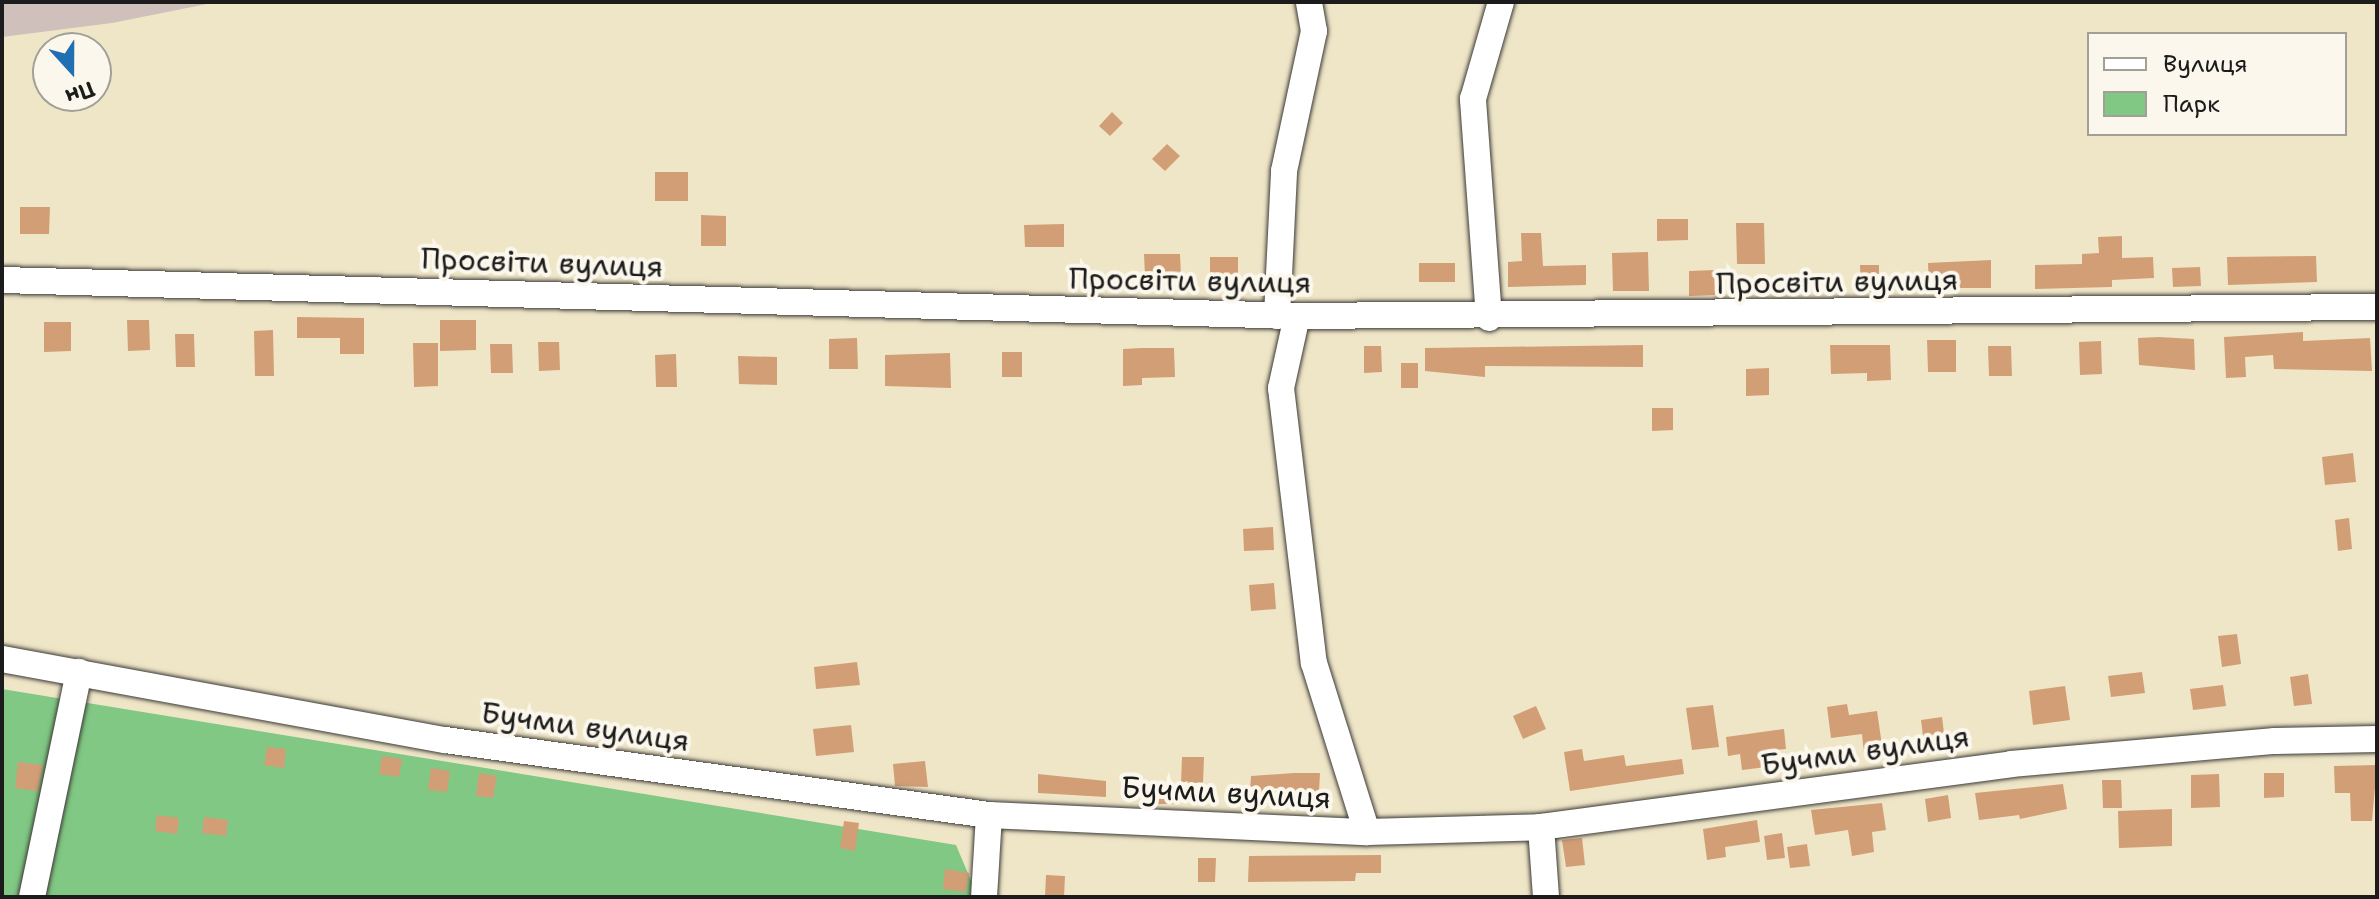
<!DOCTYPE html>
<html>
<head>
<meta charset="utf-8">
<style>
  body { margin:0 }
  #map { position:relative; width:2379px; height:899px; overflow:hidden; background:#efe6c8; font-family:"Shantell Sans",sans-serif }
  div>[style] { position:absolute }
  .industrial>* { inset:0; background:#cfc0bb }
  .green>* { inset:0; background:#81c884 }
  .building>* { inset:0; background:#d29e76 }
  .roads { filter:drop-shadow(0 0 2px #3c3a36) drop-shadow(0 0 2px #3c3a36) }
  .minor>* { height:26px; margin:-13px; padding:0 13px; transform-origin:13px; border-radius:13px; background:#fff }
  span { translate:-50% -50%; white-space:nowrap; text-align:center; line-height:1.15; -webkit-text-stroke:8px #fbf7ec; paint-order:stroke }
  .street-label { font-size:30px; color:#1c1c1c }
  .frame { position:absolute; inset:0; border:4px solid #1c1c1c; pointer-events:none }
  .legend { position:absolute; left:2087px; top:32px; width:260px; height:104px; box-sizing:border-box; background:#fbf7ec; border:2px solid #a29f99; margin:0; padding:10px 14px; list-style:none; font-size:24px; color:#1c1c1c }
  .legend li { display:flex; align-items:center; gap:16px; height:40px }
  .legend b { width:40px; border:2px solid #a29f99 }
  .north { position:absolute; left:32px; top:32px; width:80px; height:80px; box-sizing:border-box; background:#fbf7ec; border:2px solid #a29f99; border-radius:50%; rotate:159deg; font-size:22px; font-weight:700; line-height:32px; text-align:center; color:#1c1c1c }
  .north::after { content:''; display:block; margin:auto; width:28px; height:36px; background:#1f6fb2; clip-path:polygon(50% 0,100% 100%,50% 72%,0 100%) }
</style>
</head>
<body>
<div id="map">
  <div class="industrial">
    <div style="clip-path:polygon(2px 2px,217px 2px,112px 23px,2px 37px)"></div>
  </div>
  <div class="green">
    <div style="clip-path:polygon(2px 689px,956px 845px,978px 897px,2px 897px)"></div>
  </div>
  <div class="building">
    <div style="clip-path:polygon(1112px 112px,1123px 123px,1110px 136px,1099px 126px)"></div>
    <div style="clip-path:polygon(1167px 144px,1180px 156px,1165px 171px,1152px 159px)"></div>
    <div style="clip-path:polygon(655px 172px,688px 172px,688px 201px,655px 201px)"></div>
    <div style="clip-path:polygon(20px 207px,50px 207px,49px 234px,20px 234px)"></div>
    <div style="clip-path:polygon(701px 215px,726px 216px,726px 246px,701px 246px)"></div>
    <div style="clip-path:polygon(1657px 219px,1688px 219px,1688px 240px,1657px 241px)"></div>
    <div style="clip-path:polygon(1736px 223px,1764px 223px,1765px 264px,1737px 264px)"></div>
    <div style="clip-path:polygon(1064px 224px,1064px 247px,1025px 247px,1024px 225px)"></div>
    <div style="clip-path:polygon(1521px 233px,1541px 233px,1543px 266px,1586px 265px,1586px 285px,1508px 287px,1508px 262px,1522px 261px)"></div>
    <div style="clip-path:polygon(2122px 236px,2122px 258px,2153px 257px,2154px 278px,2112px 280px,2112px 287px,2035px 289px,2035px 265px,2082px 264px,2082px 254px,2099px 253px,2098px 237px)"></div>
    <div style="clip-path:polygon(1648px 252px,1649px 291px,1613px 291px,1612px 253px)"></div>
    <div style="clip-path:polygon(1144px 254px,1180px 254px,1181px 276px,1145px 276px)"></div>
    <div style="clip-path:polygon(2316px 256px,2317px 282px,2228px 285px,2227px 257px)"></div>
    <div style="clip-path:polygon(1210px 257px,1238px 257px,1238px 281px,1210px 281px)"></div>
    <div style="clip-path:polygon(1991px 260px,1991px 288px,1929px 288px,1928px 263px)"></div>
    <div style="clip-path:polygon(1419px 263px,1455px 263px,1455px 282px,1419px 282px)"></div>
    <div style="clip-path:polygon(1860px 265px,1879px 265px,1879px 291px,1861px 292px)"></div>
    <div style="clip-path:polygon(2200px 267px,2201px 286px,2173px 287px,2172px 268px)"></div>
    <div style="clip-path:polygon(1714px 270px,1715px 295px,1689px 296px,1689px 271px)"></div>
    <div style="clip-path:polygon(297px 317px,364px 318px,364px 354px,340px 354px,340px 338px,297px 338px)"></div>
    <div style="clip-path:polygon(127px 320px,149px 320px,150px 350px,128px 351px)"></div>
    <div style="clip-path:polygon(440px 320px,476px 320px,476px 350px,440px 351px)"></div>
    <div style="clip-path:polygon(44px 322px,71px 322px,71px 351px,44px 352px)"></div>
    <div style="clip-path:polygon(273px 330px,274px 376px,255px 376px,254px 331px)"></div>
    <div style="clip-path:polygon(2303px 332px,2303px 341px,2370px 338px,2372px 371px,2274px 369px,2273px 355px,2245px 357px,2246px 377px,2226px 378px,2224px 337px)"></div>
    <div style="clip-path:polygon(175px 334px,194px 334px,195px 367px,176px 367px)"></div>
    <div style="clip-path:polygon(2159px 337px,2194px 339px,2195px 370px,2139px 365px,2138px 338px)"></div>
    <div style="clip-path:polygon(857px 338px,858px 369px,829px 369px,829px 339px)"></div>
    <div style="clip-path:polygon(1927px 340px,1956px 340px,1956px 372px,1928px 372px)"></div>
    <div style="clip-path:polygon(2101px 341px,2102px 374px,2080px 375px,2079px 342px)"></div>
    <div style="clip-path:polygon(538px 342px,559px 342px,560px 370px,539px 371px)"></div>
    <div style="clip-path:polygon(413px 343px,438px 343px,438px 386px,414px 387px)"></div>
    <div style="clip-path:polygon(490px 344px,512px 344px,513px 373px,491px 373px)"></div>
    <div style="clip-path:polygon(1643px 345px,1643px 367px,1485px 366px,1485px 377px,1425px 371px,1425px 348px)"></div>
    <div style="clip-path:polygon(1830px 345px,1890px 345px,1891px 380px,1867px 381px,1867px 373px,1831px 374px)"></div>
    <div style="clip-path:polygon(1364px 346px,1381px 346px,1382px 372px,1364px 373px)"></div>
    <div style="clip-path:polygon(1988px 346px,2011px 346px,2012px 376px,1989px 376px)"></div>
    <div style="clip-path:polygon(1141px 348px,1174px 348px,1175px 377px,1142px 378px,1142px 385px,1123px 386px,1123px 349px)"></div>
    <div style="clip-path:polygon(1002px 352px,1022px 352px,1022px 377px,1002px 377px)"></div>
    <div style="clip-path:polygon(950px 353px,951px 388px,885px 386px,885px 355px)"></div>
    <div style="clip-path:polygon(676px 354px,677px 387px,656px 387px,655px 355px)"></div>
    <div style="clip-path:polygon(738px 356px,777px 357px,777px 385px,739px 384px)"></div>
    <div style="clip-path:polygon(1401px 363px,1418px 363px,1418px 388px,1401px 388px)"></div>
    <div style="clip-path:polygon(1769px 368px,1769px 395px,1746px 396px,1746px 369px)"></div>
    <div style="clip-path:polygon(1652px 408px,1673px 408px,1673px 430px,1652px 431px)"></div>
    <div style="clip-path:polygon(2353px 453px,2356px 482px,2325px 485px,2322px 457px)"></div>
    <div style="clip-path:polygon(2349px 518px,2352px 549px,2338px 551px,2335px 520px)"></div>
    <div style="clip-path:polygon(1273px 527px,1274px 550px,1244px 551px,1243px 529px)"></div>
    <div style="clip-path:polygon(1274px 583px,1276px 609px,1251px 611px,1249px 585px)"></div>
    <div style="clip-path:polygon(2237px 634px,2241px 664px,2222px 667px,2218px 636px)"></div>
    <div style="clip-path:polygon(857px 662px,860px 685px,816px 689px,814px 667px)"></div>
    <div style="clip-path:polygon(2142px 672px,2145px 693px,2111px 697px,2108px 676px)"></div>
    <div style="clip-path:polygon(2308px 674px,2312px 704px,2294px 706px,2290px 677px)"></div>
    <div style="clip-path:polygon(2223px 685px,2226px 706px,2193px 710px,2190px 689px)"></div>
    <div style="clip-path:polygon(2065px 686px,2070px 720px,2033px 725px,2029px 691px)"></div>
    <div style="clip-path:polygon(1847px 704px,1849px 715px,1877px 711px,1883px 752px,1864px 754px,1862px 734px,1831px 738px,1827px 707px)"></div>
    <div style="clip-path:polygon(1713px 705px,1719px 747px,1692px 750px,1686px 708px)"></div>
    <div style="clip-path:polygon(1536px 706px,1546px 729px,1523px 739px,1513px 716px)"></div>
    <div style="clip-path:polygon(1942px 717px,1945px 741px,1924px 744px,1921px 720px)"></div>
    <div style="clip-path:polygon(851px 725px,854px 752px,816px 756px,813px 729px)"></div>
    <div style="clip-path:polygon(1784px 729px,1786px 749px,1765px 751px,1767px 767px,1742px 770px,1740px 754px,1728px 756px,1726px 737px)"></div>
    <div style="clip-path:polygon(267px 747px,286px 749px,284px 768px,264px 765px)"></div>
    <div style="clip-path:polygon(1582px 749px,1584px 761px,1624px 755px,1626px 766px,1682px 759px,1684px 774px,1570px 791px,1564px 752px)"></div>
    <div style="clip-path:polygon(382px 756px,402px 759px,399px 777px,379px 774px)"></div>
    <div style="clip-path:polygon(1182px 757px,1204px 757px,1203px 783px,1181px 783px)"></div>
    <div style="clip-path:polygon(925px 761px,928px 787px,895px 786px,893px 764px)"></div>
    <div style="clip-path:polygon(18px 762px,43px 765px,38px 791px,15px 788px)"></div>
    <div style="clip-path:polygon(2377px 765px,2372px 821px,2351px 821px,2350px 793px,2335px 793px,2334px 766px)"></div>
    <div style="clip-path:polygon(431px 768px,450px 771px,447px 792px,428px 790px)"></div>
    <div style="clip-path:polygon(479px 773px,497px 776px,493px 798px,476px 796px)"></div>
    <div style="clip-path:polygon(1294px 773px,1320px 773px,1319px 792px,1250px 793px,1251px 776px)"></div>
    <div style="clip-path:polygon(2264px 773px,2284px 773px,2284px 797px,2264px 798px)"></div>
    <div style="clip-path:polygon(1038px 774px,1106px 781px,1106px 797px,1038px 793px)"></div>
    <div style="clip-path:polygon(2219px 774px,2220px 807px,2191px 808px,2191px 775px)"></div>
    <div style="clip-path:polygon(2102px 780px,2121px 780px,2122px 808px,2103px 808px)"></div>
    <div style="clip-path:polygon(1147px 783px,1180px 784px,1179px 804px,1146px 804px)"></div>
    <div style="clip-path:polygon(2063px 784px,2067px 809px,2020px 819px,2019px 815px,1979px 820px,1975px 793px)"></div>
    <div style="clip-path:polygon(1948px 795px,1951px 818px,1928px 822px,1925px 799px)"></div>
    <div style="clip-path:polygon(1882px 803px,1886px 830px,1872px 832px,1874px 852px,1852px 856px,1848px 830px,1815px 835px,1811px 810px)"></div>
    <div style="clip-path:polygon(2172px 809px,2172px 846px,2119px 848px,2118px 811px)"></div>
    <div style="clip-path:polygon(157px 815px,179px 818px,177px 834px,155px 831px)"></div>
    <div style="clip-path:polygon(204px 817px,228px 820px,226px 836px,202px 833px)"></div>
    <div style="clip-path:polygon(1757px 820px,1760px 842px,1725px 847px,1726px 857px,1707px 860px,1703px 829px)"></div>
    <div style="clip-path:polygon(844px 821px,859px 823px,855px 851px,840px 848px)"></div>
    <div style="clip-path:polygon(1782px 833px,1785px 858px,1767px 860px,1764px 836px)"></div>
    <div style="clip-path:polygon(1582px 838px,1585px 865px,1566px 867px,1562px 840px)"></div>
    <div style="clip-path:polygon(1807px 844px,1810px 866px,1790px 868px,1787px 847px)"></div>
    <div style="clip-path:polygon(1381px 855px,1381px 873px,1356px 873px,1355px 881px,1248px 882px,1249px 856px)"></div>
    <div style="clip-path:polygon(1198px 858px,1216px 858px,1215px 882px,1198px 882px)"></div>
    <div style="clip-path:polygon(945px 869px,969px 873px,966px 892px,943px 889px)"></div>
    <div style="clip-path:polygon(1046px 875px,1065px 876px,1064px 897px,1045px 897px)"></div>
  </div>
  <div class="roads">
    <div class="minor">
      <div style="left:2px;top:280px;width:1296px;rotate:1.59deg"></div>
      <div style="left:1297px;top:316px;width:1080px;rotate:-0.48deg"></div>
      <div style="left:1277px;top:316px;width:145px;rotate:-87.2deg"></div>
      <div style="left:1284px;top:171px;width:143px;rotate:-77.9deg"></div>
      <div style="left:1314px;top:31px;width:29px;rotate:-100deg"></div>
      <div style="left:1297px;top:316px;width:74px;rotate:102.5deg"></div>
      <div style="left:1281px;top:388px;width:277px;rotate:83.2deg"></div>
      <div style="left:1314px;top:663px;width:177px;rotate:72.6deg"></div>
      <div style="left:1489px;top:318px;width:220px;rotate:-94.2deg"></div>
      <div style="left:1473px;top:99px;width:101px;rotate:-73.9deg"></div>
      <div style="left:2px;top:659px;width:450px;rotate:10.4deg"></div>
      <div style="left:445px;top:740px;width:549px;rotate:7.85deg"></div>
      <div style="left:989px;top:815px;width:378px;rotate:2.6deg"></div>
      <div style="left:1367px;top:832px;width:174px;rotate:-1.6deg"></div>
      <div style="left:1541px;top:827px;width:474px;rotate:-7.6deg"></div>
      <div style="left:2011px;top:764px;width:265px;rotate:-5deg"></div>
      <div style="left:2275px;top:741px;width:102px;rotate:-1.1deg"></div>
      <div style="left:1541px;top:827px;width:70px;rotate:85.9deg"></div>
      <div style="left:32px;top:897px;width:230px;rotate:-78.2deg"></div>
      <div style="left:984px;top:897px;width:82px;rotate:-86.5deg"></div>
    </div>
  </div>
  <div class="street-label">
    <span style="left:542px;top:263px;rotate:2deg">Просвіти вулиця</span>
    <span style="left:1190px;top:281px;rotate:1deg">Просвіти вулиця</span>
    <span style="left:1837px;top:282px;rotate:-1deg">Просвіти вулиця</span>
    <span style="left:585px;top:727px;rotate:8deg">Бучми вулиця</span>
    <span style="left:1865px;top:751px;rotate:-8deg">Бучми вулиця</span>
    <span style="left:1226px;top:793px;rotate:3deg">Бучми вулиця</span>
  </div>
  <div class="frame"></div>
  <ul class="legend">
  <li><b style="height:10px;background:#fff"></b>Вулиця</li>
  <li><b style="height:22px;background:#81c884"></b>Парк</li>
  </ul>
  <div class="north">Пн</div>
</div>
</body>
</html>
